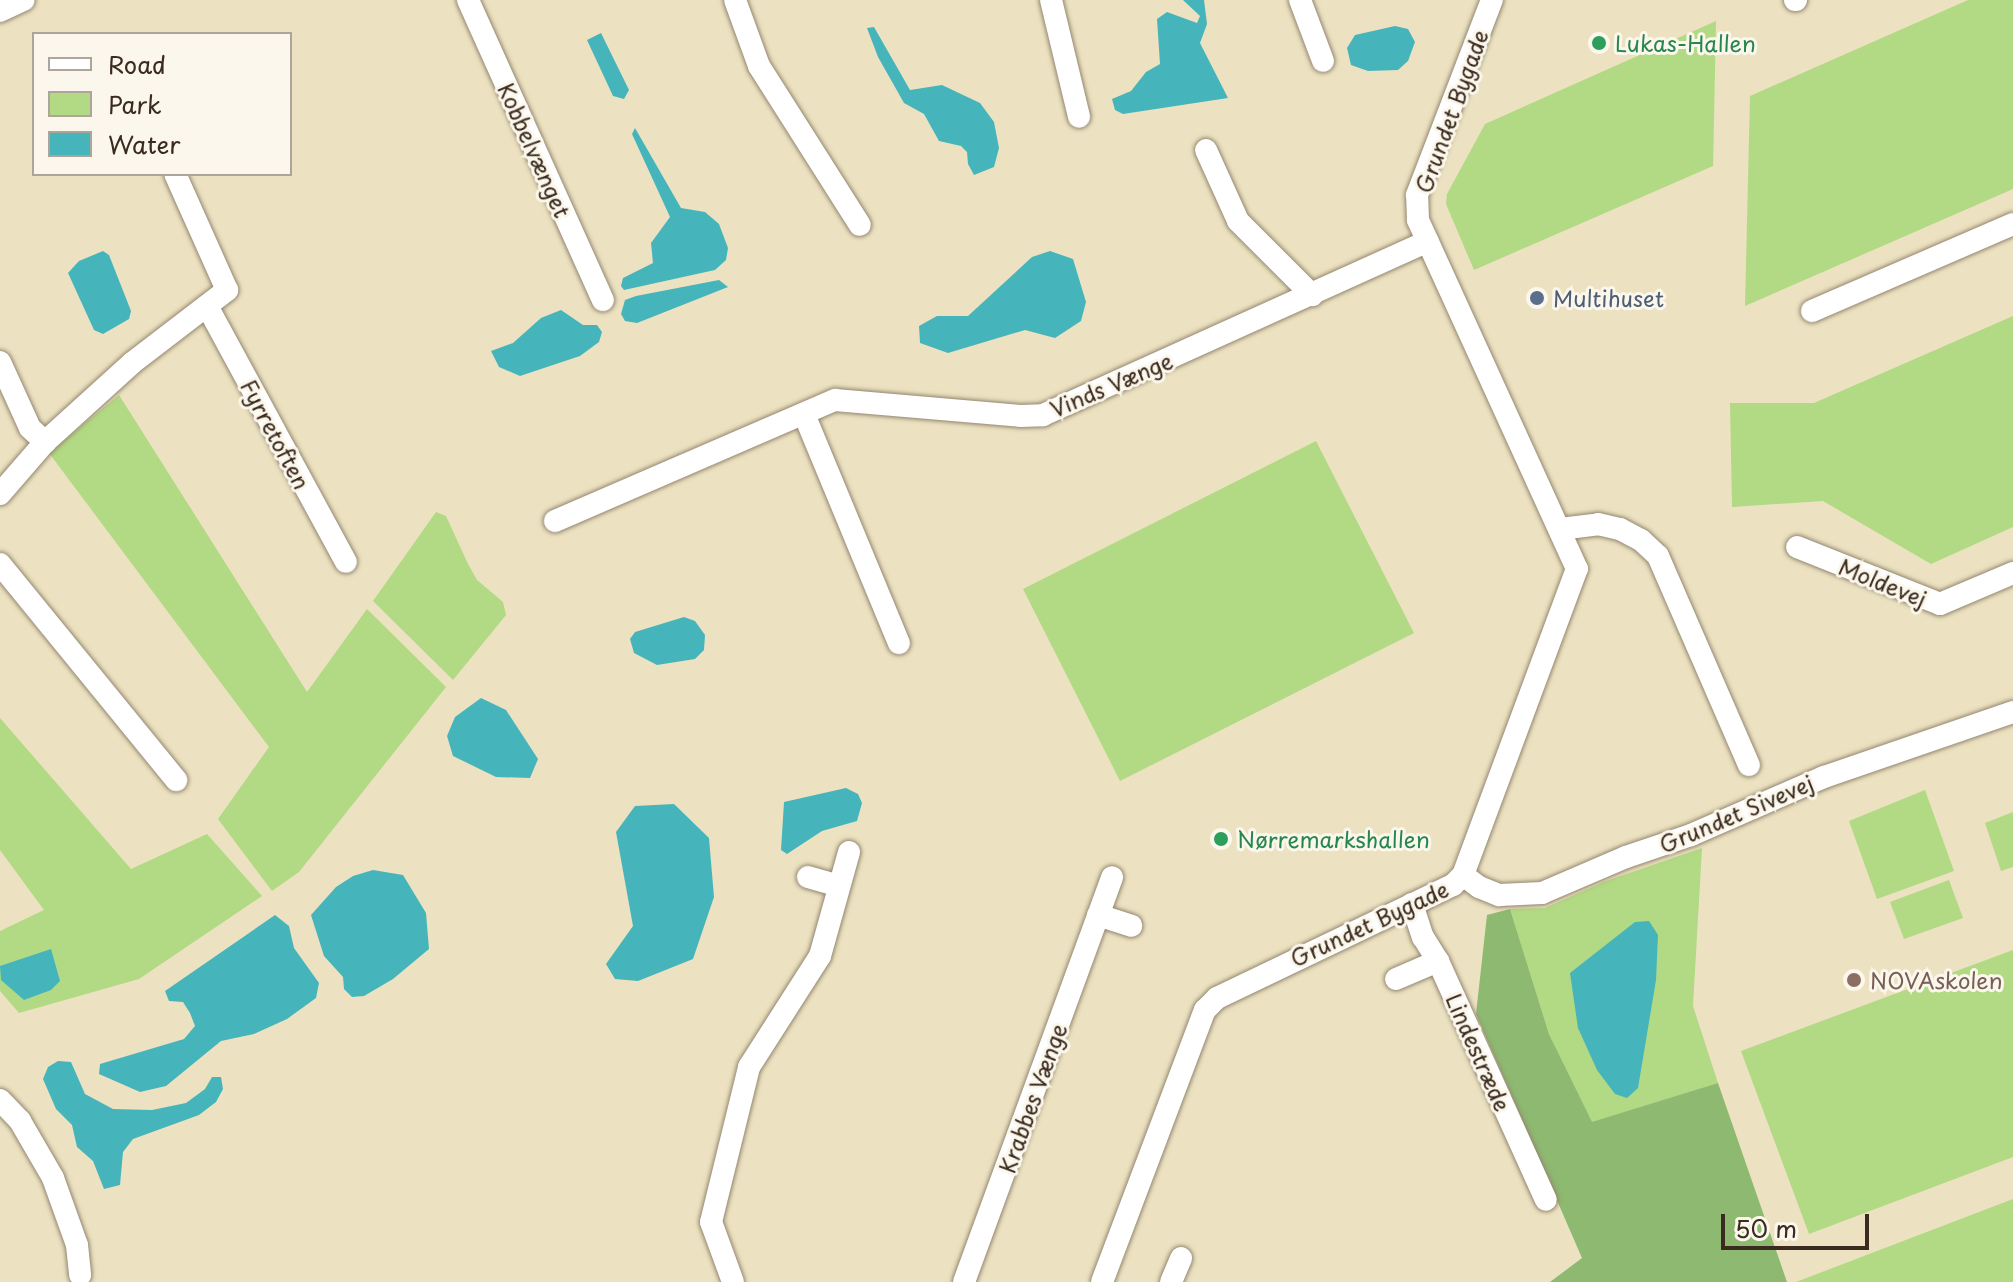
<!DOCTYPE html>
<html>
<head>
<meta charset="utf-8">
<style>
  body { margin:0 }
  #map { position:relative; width:2013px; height:1282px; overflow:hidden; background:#ece2c1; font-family:"Playpen Sans",sans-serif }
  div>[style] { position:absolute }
  .green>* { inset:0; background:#b2d983 }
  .forest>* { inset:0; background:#8db971 }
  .water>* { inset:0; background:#45b5bb }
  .roads { filter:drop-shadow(0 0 2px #948670) drop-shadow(0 0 2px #948670) }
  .minor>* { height:22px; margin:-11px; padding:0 11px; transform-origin:11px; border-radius:11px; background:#fff }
  .dots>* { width:22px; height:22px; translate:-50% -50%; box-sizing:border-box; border:4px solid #fbf7ec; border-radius:50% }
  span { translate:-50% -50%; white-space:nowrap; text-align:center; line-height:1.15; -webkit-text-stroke:6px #fbf7ec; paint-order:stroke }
  .leisure-label { font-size:22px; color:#27864d }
  .left { translate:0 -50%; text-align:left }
  .street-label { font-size:22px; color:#3b2a1e }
  .service-label { font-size:22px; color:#4e5e75 }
  .education-label { font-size:22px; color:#785e54 }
  .legend { position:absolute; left:32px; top:32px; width:260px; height:144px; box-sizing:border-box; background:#fbf7ec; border:2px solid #aea59a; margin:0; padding:10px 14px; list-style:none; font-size:24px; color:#3b2a1e }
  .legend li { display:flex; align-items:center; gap:16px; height:40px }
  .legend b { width:40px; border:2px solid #aea59a }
  .scale { position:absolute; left:1721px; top:1214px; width:148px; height:36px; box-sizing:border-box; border:4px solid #3b2a1e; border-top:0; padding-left:10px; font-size:24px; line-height:28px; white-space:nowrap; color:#3b2a1e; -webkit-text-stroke:6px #fbf7ec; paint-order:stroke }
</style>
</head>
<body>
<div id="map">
  <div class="green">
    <div style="clip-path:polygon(1968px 0,2013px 0,2013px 189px,1745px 306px,1750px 96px)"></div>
    <div style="clip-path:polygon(1716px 21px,1713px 166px,1474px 270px,1446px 204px,1447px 194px,1485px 124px)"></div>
    <div style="clip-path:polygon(2013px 316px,2013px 527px,1931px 564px,1823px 501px,1732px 507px,1730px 403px,1814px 403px)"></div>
    <div style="clip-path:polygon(119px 395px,307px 692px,367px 609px,446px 687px,299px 872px,272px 891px,218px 819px,269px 747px,49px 453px)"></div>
    <div style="clip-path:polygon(1316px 441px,1414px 633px,1120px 781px,1023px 589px)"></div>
    <div style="clip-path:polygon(436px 512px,446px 516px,468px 564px,477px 580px,503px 602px,506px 615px,453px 680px,373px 601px)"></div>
    <div style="clip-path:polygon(0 718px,131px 869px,207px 834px,262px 896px,139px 979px,19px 1013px,0 991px,0 931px,44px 910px,0 850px)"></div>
    <div style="clip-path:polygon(1925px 790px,1954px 871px,1877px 899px,1849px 821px)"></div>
    <div style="clip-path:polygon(2013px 812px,2013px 867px,2001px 871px,1985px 823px)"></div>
    <div style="clip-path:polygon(1702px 848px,1693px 1006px,1718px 1083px,1592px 1123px,1549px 1034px,1510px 909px,1545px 908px,1606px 881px)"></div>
    <div style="clip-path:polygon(1949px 880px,1963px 918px,1904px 939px,1890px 902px)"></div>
    <div style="clip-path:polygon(2013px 950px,2013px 1157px,1809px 1234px,1741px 1051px)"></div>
    <div style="clip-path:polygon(2013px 1199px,2013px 1282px,1796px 1282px)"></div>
  </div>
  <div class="forest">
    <div style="clip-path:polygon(1510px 909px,1549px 1034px,1592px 1122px,1718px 1083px,1787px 1282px,1550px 1282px,1582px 1258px,1476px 1014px,1487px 915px)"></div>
  </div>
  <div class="water">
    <div style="clip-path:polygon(1183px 0,1204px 0,1207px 24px,1200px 43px,1228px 98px,1123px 114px,1115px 110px,1112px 99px,1131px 91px,1146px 72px,1160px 64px,1157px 19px,1167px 12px,1197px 23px,1200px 16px)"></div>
    <div style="clip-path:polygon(1395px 26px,1408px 29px,1415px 42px,1408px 61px,1398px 70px,1368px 71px,1351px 65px,1347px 48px,1355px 35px)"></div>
    <div style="clip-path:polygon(874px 27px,910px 90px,942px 85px,980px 103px,994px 122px,999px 148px,994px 167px,974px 175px,968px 164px,967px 152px,961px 146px,939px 141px,924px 114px,904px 103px,878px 57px,867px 28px)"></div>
    <div style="clip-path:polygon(601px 33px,629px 90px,624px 99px,613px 96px,587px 40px)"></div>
    <div style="clip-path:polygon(635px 128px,681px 208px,705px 212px,719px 224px,728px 248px,726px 260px,715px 270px,624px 290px,621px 286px,623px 278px,653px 263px,651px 243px,670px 217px,632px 134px)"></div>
    <div style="clip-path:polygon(103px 251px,109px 255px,131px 311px,129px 319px,103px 334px,94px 330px,68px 273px,79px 261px)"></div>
    <div style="clip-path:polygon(1050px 251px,1073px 259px,1086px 302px,1081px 321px,1055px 338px,1025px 330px,948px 353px,920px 343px,919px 326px,937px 316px,968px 316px,1032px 257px)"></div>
    <div style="clip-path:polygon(719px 280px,728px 287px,637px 323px,625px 321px,621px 314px,625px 300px,636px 296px)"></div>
    <div style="clip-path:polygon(561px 310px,583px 325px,597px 325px,602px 332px,599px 342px,580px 356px,520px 376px,499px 367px,491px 351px,513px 343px,541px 318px)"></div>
    <div style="clip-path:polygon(684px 617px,695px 621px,705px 635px,704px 650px,695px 659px,657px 665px,634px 653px,630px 639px,635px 632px)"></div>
    <div style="clip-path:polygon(481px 698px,506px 710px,538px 759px,530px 778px,496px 777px,453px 756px,447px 736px,455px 717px)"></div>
    <div style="clip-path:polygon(846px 788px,858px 794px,862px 803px,857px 821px,822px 831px,787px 854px,781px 850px,784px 802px)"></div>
    <div style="clip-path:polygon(674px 804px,709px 838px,714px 897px,693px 959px,638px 981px,615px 979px,606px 964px,633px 926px,616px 832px,635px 806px)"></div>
    <div style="clip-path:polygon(373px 870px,403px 875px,426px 913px,429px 949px,393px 979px,364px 996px,352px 997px,344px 989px,343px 977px,324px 956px,311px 915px,336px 887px,353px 876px)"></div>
    <div style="clip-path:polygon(275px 915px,289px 926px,294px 948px,319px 983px,316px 998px,287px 1019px,254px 1034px,221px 1041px,166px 1086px,140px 1092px,99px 1074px,100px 1064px,184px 1039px,195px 1026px,190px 1013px,183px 1002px,169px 1001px,165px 991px)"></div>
    <div style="clip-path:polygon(1649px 921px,1658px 935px,1656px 980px,1638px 1088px,1627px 1098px,1615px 1094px,1597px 1070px,1578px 1028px,1570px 973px,1635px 922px)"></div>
    <div style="clip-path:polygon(51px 949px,60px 981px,51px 990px,24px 1000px,1px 980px,0 966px)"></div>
    <div style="clip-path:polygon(58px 1061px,71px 1062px,85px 1094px,113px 1109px,152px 1110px,186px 1103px,205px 1089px,212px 1077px,221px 1077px,223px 1089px,216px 1102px,199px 1115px,133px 1139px,123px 1152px,120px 1185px,104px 1189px,93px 1161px,77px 1147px,72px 1125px,56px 1109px,43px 1079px,48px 1067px)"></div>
  </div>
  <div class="roads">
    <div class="minor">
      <div style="left:468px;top:0;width:329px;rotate:65.8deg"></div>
      <div style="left:735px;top:0;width:70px;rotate:70deg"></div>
      <div style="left:759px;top:66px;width:188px;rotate:57.6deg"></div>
      <div style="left:1051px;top:0;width:120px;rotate:76.5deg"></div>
      <div style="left:1300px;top:0;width:65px;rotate:69.3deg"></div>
      <div style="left:1795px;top:0;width:1px"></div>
      <div style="left:0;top:11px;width:26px;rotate:-25deg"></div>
      <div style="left:1206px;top:150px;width:78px;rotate:65.7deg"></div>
      <div style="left:1238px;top:221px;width:105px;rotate:45deg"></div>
      <div style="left:207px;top:306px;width:291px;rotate:61.5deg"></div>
      <div style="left:1812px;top:311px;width:219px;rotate:-23.4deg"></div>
      <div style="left:0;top:362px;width:72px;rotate:65.6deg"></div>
      <div style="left:30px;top:428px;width:21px;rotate:43deg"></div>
      <div style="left:804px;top:414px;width:248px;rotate:67.5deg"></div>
      <div style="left:0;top:494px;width:69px;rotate:-49.1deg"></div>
      <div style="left:45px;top:442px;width:118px;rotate:-42.2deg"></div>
      <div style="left:132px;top:363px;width:120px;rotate:-37.5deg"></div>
      <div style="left:227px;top:290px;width:127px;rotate:-114.1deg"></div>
      <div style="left:555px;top:521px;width:305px;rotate:-23.4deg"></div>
      <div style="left:835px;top:400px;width:186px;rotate:4.9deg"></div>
      <div style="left:1020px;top:416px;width:23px;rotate:-2deg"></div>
      <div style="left:1043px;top:415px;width:422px;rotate:-24.3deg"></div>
      <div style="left:1560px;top:529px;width:38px;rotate:-7deg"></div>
      <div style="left:1598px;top:524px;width:23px;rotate:13deg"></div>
      <div style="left:1620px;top:529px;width:24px;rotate:28deg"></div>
      <div style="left:1641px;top:540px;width:23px;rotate:43deg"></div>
      <div style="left:1658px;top:556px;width:228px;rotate:66.5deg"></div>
      <div style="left:1797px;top:547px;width:154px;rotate:21.7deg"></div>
      <div style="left:1940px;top:604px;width:79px;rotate:-23deg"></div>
      <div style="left:0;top:564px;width:279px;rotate:50.8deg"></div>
      <div style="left:1463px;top:875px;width:20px;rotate:37deg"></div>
      <div style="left:1479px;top:887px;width:22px;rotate:22deg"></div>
      <div style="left:1499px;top:895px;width:43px;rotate:-2.7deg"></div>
      <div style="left:1542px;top:893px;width:91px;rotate:-23.2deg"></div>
      <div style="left:1626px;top:857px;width:69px;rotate:-18.7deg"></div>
      <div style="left:1691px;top:835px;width:145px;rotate:-23.6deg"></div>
      <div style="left:1824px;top:777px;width:200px;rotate:-19deg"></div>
      <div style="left:808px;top:877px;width:32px;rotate:16deg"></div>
      <div style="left:1412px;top:904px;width:35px;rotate:72deg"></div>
      <div style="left:1423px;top:937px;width:28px;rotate:58deg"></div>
      <div style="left:1438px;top:961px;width:262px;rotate:65.7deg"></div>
      <div style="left:1098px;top:915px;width:35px;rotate:18deg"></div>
      <div style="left:1396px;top:979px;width:46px;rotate:-23.2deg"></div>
      <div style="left:0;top:1100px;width:29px;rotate:46deg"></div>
      <div style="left:20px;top:1121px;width:66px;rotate:59.9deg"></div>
      <div style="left:53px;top:1178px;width:71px;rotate:70.3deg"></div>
      <div style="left:77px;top:1245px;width:30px;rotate:84deg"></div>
      <div style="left:733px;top:1282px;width:64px;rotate:-110.1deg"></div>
      <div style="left:711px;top:1222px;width:160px;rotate:-76.2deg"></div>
      <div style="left:749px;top:1067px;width:132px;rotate:-57.4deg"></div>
      <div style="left:820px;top:956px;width:108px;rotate:-74.4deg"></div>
      <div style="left:964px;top:1282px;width:431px;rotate:-69.9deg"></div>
      <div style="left:1102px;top:1282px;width:291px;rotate:-69.3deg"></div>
      <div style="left:1205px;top:1010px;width:17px;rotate:-45deg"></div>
      <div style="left:1217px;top:998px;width:262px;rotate:-25.6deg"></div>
      <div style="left:1453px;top:885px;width:14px;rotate:-45deg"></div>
      <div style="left:1463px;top:875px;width:327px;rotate:-69.6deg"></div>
      <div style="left:1577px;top:569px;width:384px;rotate:-114.5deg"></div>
      <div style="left:1418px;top:220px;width:25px;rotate:-92deg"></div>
      <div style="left:1417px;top:195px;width:209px;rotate:-69deg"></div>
      <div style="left:1171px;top:1282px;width:26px;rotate:-67deg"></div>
    </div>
  </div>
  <div class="dots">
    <div style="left:1599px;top:43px;background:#2e9e5b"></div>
    <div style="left:1537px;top:298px;background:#5c6f8a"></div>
    <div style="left:1221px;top:839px;background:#2e9e5b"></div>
    <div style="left:1854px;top:980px;background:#8d6e63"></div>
  </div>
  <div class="leisure-label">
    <span class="left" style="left:1615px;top:43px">Lukas-Hallen</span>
    <span class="left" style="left:1237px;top:839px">Nørremarkshallen</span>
  </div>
  <div class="street-label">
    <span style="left:1451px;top:111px;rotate:-70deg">Grundet Bygade</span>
    <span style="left:535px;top:150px;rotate:66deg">Kobbelvænget</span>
    <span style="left:1111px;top:384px;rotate:-23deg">Vinds Vænge</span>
    <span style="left:276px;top:434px;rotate:62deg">Fyrretoften</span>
    <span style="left:1883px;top:582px;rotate:22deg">Moldevej</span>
    <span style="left:1736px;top:813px;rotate:-23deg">Grundet Sivevej</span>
    <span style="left:1369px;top:923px;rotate:-25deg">Grundet Bygade</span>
    <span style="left:1479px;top:1052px;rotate:66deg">Lindestræde</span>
    <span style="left:1032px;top:1098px;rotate:-70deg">Krabbes Vænge</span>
  </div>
  <div class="service-label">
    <span class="left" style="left:1553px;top:298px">Multihuset</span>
  </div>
  <div class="education-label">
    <span class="left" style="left:1870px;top:980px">NOVAskolen</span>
  </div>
  <ul class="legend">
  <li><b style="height:10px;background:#fff"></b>Road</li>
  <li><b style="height:22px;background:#b2d983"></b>Park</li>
  <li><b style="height:22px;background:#45b5bb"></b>Water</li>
  </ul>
  <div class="scale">50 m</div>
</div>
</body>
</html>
